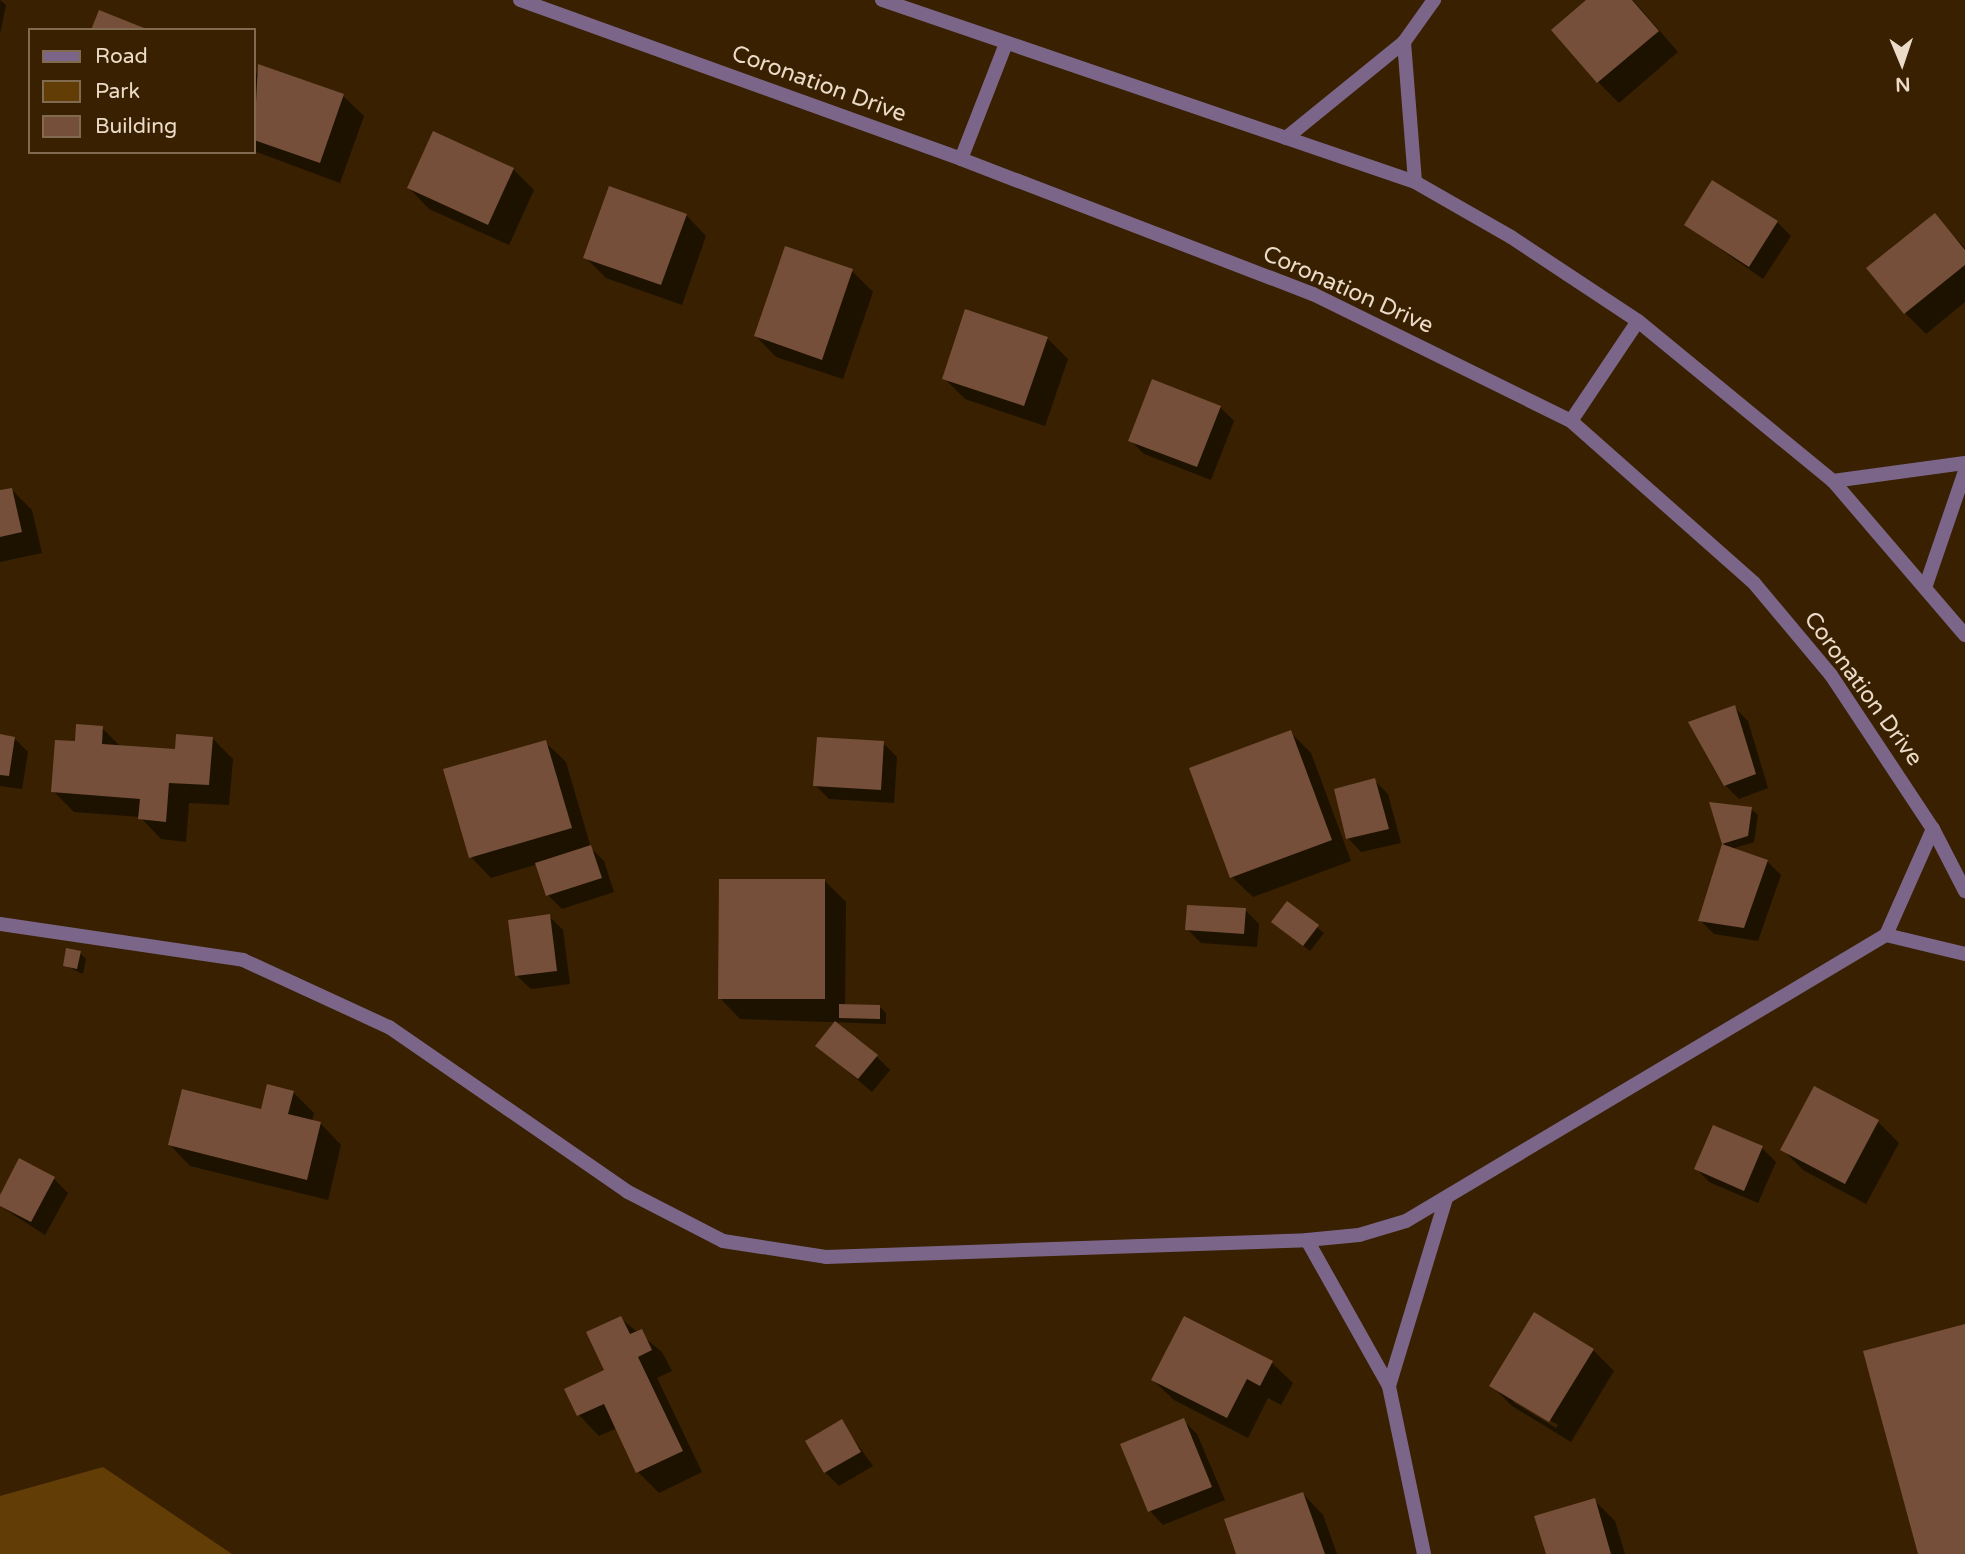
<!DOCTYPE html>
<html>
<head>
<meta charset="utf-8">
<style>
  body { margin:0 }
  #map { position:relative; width:1965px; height:1554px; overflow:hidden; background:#382000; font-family:"Varela Round",sans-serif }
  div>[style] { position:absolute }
  .green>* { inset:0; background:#623e06 }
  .shadow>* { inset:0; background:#0007 }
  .building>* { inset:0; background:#754f39 }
  .minor>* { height:14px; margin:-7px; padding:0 7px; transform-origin:7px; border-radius:7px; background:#7b668a }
  .tertiary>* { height:14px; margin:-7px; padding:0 7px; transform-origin:7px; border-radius:7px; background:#7b668a }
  span { translate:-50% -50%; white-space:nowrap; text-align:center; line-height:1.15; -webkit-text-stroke:7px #382000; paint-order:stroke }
  .street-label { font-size:23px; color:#ebdbc8 }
  .legend { position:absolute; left:28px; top:28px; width:228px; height:126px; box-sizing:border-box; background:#382000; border:2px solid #806b50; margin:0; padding:9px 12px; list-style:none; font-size:21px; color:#ebdbc8 }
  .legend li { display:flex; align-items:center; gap:14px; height:35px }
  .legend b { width:35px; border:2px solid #806b50 }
  .north { position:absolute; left:1867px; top:28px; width:70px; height:70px; -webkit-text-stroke:5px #382000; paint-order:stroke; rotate:178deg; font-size:19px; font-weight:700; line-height:28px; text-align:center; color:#ebdbc8 }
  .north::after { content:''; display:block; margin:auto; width:24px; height:32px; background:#ebdbc8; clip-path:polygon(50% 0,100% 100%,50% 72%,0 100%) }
</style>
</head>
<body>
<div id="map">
  <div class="green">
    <div style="clip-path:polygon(103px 1467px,232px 1554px,0 1554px,0 1496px)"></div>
  </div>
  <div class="shadow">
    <div style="clip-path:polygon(0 0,6px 5px,0 34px)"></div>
    <div style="clip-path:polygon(1589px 0,1633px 0,1678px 52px,1619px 103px,1598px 82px)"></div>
    <div style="clip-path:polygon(259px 66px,343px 96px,364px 116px,340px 183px,254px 151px,254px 81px)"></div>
    <div style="clip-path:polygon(513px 169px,534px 190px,509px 245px,429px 209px,409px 188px)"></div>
    <div style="clip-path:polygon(686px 215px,706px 236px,682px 305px,606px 278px,585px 257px)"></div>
    <div style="clip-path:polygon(1934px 215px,1965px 248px,1965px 302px,1926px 334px,1905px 313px)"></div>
    <div style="clip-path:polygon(1777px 222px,1791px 236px,1763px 279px,1686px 225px)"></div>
    <div style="clip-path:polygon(852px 271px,873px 292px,843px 379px,776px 357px,756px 336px)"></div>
    <div style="clip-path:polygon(1047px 338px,1068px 359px,1045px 426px,965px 399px,944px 378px)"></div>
    <div style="clip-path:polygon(1220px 407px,1234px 421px,1211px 480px,1144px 454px,1130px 440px)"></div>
    <div style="clip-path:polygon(12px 490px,32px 510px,42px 553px,0 562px,0 492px)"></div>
    <div style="clip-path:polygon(1734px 707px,1748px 721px,1768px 788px,1739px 799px,1725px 785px)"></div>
    <div style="clip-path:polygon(102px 728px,121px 747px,177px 750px,212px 738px,233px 759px,229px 805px,189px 803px,186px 842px,161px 839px,140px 817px,74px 812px,53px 791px)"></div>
    <div style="clip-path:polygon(1290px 732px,1311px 753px,1351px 861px,1253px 897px,1232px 877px)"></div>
    <div style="clip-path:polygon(0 736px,14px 738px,28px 752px,22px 789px,0 786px)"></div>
    <div style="clip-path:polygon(545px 742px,566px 762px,591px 848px,604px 861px,614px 892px,562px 909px,548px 895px,538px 864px,491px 878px,471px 857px)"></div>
    <div style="clip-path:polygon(883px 743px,897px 757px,894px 803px,829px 799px,815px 785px)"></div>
    <div style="clip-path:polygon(1374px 780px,1388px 794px,1401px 843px,1361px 852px,1348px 838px)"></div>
    <div style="clip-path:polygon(1711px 804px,1751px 809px,1758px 815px,1754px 842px,1731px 849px,1767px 861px,1781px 875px,1758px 941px,1714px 934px,1700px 920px,1724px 846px)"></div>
    <div style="clip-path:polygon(825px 881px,846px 902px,845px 1006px,879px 1006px,886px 1013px,886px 1024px,740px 1019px,720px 998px)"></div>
    <div style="clip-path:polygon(1287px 904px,1324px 933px,1310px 951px,1280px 928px)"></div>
    <div style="clip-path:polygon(1245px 910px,1259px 924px,1257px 947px,1201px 943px,1187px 929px)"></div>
    <div style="clip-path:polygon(549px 916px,563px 930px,570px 984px,531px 989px,517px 976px)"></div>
    <div style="clip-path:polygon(80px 953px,86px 959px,83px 974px,64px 965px)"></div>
    <div style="clip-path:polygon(818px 1046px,876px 1056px,890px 1070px,872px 1092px)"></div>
    <div style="clip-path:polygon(293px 1092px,314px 1113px,312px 1121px,321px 1124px,341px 1145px,328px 1200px,190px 1166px,170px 1145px,262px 1111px)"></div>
    <div style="clip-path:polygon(1878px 1122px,1899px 1143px,1866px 1204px,1803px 1170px,1782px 1149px)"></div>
    <div style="clip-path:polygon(1714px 1127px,1762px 1148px,1776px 1162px,1758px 1203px,1709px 1182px,1696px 1168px)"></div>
    <div style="clip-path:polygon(54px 1179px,68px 1193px,45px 1235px,0 1206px,0 1199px)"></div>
    <div style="clip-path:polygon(evenodd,1534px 1315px,1593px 1350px,1614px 1371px,1571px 1442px,1512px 1406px,1491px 1385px,1534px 1315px,1513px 1398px,1558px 1425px,1556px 1428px,1513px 1402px,1513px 1398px)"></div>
    <div style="clip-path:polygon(620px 1318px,662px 1352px,672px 1371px,657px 1378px,702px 1472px,659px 1493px,638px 1472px,617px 1428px,599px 1436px,579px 1415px,606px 1371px)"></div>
    <div style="clip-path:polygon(1184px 1318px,1272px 1363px,1293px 1383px,1281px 1405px,1268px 1398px,1248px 1438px,1174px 1400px,1153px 1380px)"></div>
    <div style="clip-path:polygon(1183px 1420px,1197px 1434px,1225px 1500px,1163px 1525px,1150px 1511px)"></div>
    <div style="clip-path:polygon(841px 1422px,873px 1466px,839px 1486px,825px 1472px)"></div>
    <div style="clip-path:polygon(1303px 1494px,1323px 1515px,1337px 1554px,1238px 1554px)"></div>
    <div style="clip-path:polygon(1594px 1500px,1615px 1521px,1625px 1554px,1548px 1554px)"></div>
  </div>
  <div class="building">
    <div style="clip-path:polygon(1586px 0,1632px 0,1659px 31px,1597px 83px,1551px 30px)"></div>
    <div style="clip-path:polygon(99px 10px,149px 30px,91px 30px)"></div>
    <div style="clip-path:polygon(258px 64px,344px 94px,320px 163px,254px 140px)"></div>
    <div style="clip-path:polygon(433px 131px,514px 168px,488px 225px,407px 188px)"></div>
    <div style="clip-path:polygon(1712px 180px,1778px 221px,1749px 267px,1684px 225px)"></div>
    <div style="clip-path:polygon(609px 186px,687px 214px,661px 285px,583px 258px)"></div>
    <div style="clip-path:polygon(1935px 213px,1965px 250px,1965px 265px,1904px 314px,1866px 268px)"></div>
    <div style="clip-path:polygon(785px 246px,853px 269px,822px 360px,754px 336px)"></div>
    <div style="clip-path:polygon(965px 309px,1048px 337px,1024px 406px,942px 379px)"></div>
    <div style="clip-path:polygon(1152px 379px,1221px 406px,1197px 467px,1128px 441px)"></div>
    <div style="clip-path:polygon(12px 488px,22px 532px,0 537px,0 490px)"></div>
    <div style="clip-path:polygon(1735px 705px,1756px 774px,1724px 786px,1688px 722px)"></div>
    <div style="clip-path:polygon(76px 724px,103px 726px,102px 744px,175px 749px,176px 734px,213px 737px,209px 785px,169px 783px,166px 822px,138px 819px,140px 799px,51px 792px,55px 740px,75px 741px)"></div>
    <div style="clip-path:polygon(1291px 730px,1332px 840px,1230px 878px,1189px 768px)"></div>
    <div style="clip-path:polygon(0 734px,15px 737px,9px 776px,0 775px)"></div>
    <div style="clip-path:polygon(817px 737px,884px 741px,881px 790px,813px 786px)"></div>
    <div style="clip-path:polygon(546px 740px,572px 828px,469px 858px,443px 769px)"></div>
    <div style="clip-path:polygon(1375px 778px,1389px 829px,1346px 839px,1334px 789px)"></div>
    <div style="clip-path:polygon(1709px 802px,1752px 807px,1748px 836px,1722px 844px)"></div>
    <div style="clip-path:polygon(1722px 844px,1768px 860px,1744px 928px,1698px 921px)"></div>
    <div style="clip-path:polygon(591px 845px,602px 878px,546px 896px,535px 863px)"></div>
    <div style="clip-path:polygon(719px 879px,825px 879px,825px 999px,718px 999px)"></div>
    <div style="clip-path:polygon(1287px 901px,1319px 925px,1303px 946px,1271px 922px)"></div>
    <div style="clip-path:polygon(1187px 905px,1246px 908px,1244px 934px,1185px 930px)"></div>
    <div style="clip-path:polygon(550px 914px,557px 971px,515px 976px,508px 920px)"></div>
    <div style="clip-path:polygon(66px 948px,81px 951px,77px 969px,63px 966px)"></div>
    <div style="clip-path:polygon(839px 1004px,880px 1005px,880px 1019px,839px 1018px)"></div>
    <div style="clip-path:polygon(835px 1021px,878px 1055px,858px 1079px,815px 1046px)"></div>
    <div style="clip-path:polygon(267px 1084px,294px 1091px,288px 1114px,321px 1122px,307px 1180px,168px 1145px,182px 1089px,261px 1109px)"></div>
    <div style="clip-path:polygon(1814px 1086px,1879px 1120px,1845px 1184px,1780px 1150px)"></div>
    <div style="clip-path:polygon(1713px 1125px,1763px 1146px,1744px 1191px,1694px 1169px)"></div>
    <div style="clip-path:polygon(19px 1158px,55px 1177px,31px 1222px,0 1206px,0 1195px)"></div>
    <div style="clip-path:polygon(1534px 1312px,1594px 1349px,1549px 1422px,1489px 1386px)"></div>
    <div style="clip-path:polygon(621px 1316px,630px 1334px,642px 1329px,652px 1350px,638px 1357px,683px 1451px,636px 1473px,604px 1404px,577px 1416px,564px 1389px,604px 1370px,586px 1332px)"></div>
    <div style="clip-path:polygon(1184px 1316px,1273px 1361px,1260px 1386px,1247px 1379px,1227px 1418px,1151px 1380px)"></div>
    <div style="clip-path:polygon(1965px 1324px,1965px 1554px,1918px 1554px,1863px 1351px)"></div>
    <div style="clip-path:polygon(1184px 1418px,1212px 1487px,1148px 1512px,1120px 1444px)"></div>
    <div style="clip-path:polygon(842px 1419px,861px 1452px,824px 1473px,805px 1441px)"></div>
    <div style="clip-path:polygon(1303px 1492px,1325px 1554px,1236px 1554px,1224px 1519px)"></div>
    <div style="clip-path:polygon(1595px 1498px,1611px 1554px,1546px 1554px,1534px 1516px)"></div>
  </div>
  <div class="minor">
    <div style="left:1404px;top:42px;width:140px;rotate:85.5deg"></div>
    <div style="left:1286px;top:138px;width:152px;rotate:-39.1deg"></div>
    <div style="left:1404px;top:42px;width:52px;rotate:-54.5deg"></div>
    <div style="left:1833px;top:481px;width:133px;rotate:-7.8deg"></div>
    <div style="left:1926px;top:585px;width:120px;rotate:-71.1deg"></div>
    <div style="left:0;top:924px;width:246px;rotate:8.4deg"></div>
    <div style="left:243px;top:960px;width:161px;rotate:24.7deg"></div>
    <div style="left:389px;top:1027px;width:290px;rotate:34.6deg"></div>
    <div style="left:628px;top:1192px;width:107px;rotate:27.3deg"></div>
    <div style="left:723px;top:1241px;width:104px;rotate:8.8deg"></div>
    <div style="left:826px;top:1257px;width:481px;rotate:-2deg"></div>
    <div style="left:1307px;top:1240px;width:52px;rotate:-5.5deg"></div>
    <div style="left:1359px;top:1235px;width:49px;rotate:-16.6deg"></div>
    <div style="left:1406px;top:1221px;width:559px;rotate:-30.79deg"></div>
    <div style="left:1886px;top:935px;width:116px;rotate:-66.1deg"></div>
    <div style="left:1886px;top:935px;width:81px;rotate:13.5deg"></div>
    <div style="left:1307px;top:1240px;width:167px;rotate:60.7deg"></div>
    <div style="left:1424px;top:1554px;width:172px;rotate:-101.8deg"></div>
    <div style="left:1389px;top:1386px;width:196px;rotate:-73.1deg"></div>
  </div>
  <div class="tertiary">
    <div style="left:520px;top:0;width:469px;rotate:19.8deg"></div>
    <div style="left:961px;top:159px;width:377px;rotate:21deg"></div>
    <div style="left:1313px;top:294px;width:288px;rotate:26.2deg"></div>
    <div style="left:1571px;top:421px;width:244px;rotate:41.5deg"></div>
    <div style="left:1754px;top:583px;width:120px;rotate:50.1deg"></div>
    <div style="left:1831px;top:675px;width:185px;rotate:56.5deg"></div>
    <div style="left:1933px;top:829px;width:70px;rotate:62.7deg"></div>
    <div style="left:882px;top:0;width:563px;rotate:18.85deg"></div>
    <div style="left:1415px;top:182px;width:111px;rotate:29.8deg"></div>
    <div style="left:1511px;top:237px;width:152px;rotate:33.5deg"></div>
    <div style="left:1638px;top:321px;width:252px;rotate:39.4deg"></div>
    <div style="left:1833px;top:481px;width:203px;rotate:49.4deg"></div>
    <div style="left:961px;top:159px;width:121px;rotate:-68.7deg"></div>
    <div style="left:1571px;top:421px;width:120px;rotate:-56.2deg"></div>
  </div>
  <div class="street-label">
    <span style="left:819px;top:84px;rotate:20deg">Coronation Drive</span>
    <span style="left:1348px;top:290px;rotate:24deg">Coronation Drive</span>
    <span style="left:1863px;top:689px;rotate:54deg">Coronation Drive</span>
  </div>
  <ul class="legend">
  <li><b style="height:9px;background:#7b668a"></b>Road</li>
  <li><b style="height:19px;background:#623e06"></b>Park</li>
  <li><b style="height:19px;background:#754f39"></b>Building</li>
  </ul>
  <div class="north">N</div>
</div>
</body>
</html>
